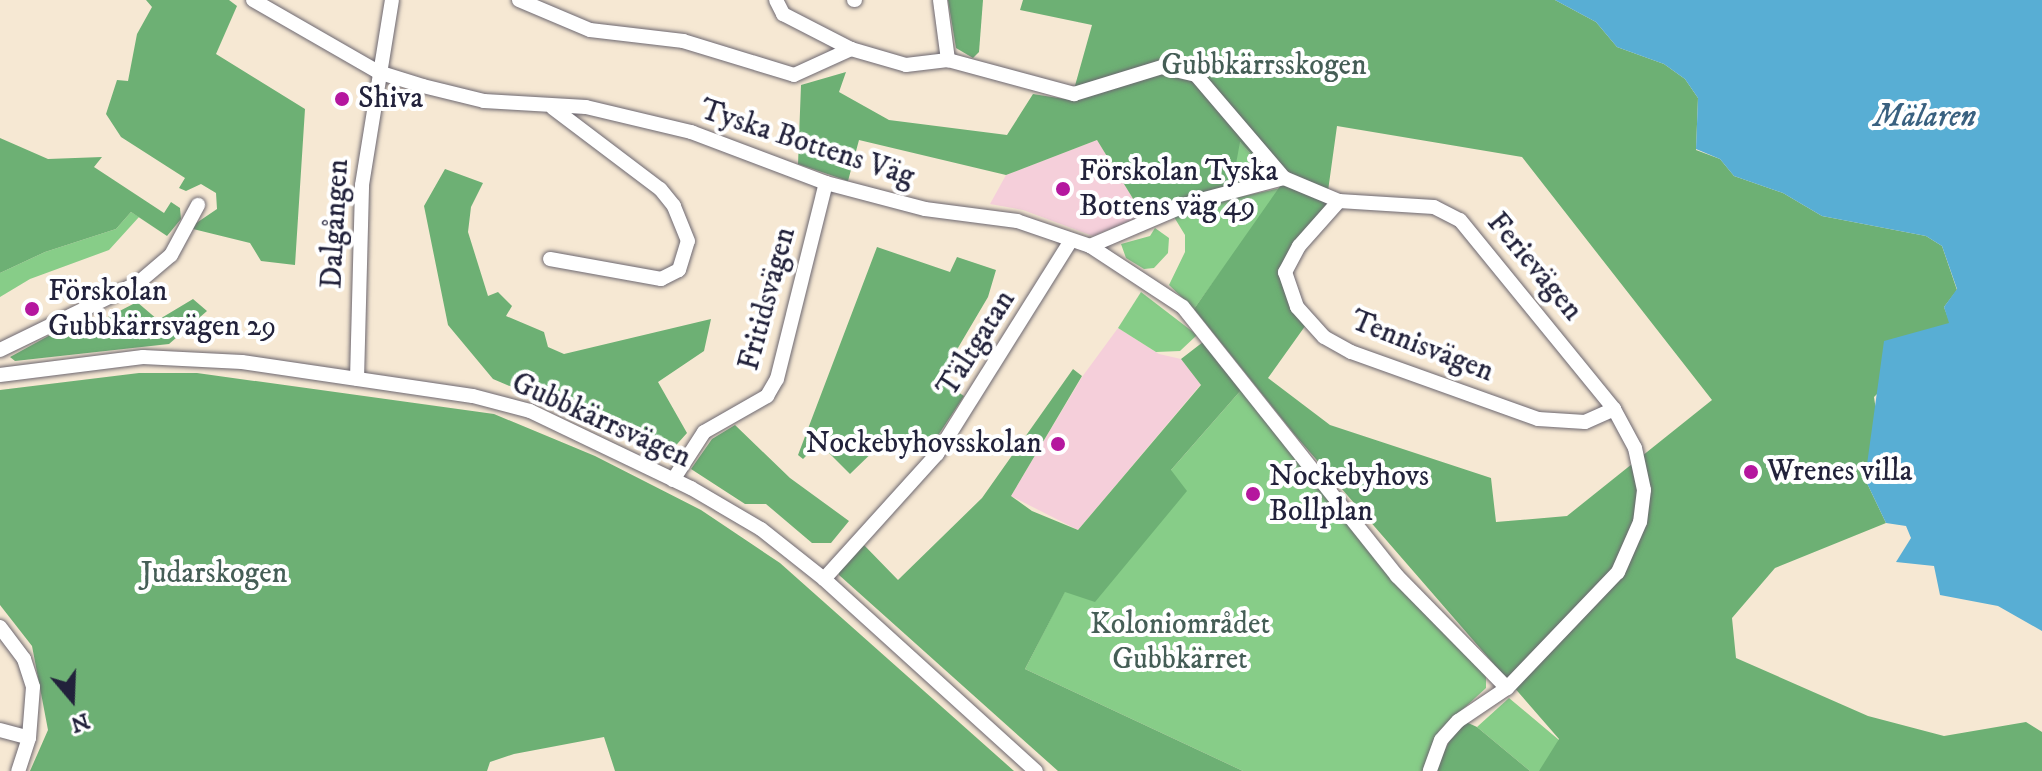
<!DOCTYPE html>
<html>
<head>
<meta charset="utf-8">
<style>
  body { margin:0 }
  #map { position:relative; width:2042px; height:771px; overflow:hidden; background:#f6e8d3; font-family:"IM FELL DW Pica",serif }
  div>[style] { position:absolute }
  .built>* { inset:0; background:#f5cfda }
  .green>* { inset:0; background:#87cd88 }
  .forest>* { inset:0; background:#6db074 }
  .water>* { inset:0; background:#58aed4 }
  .roads { filter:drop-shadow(0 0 2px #6c6770) drop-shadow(0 0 2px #6c6770) }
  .minor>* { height:14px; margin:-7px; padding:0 7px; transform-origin:7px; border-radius:7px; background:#fff }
  .dots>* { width:22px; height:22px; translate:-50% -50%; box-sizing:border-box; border:4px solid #fff; border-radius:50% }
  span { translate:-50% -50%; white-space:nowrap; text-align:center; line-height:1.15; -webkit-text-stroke:8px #fff; paint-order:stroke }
  .park-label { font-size:30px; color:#455e56 }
  .poi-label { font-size:30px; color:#22223b }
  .left { translate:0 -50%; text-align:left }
  .right { translate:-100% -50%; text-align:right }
  .street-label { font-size:30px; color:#22223b }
  .water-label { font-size:32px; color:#3a6180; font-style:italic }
  .north { position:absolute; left:32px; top:659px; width:80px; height:80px; -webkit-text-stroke:6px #fff; paint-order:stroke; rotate:161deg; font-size:22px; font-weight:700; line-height:32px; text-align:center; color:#22223b }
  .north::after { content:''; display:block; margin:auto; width:28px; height:36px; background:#22223b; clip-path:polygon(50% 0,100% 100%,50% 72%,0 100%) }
</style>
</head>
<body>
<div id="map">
  <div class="built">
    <div style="clip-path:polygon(1097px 140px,1143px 215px,1093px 236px,1023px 210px,990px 204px,1006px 175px)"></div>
    <div style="clip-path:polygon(1118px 328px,1159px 354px,1181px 359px,1201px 384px,1078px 530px,1011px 496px,1082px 377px)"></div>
  </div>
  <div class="green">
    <div style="clip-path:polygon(1239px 141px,1263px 167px,1261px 177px,1232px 186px)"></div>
    <div style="clip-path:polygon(1281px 188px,1194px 309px,1169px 285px,1185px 252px,1185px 235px,1174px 217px,1197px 206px)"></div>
    <div style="clip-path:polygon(131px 212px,139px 217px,109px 250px,30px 279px,0 297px,0 273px,45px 252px,116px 229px)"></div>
    <div style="clip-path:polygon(1155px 228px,1169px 238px,1168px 253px,1154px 268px,1144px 269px,1126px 258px,1121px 244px,1150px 236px)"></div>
    <div style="clip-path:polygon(1141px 292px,1197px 335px,1180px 351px,1156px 352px,1118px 328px)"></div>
    <div style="clip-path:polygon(1242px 389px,1486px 675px,1486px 688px,1439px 731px,1423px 771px,1243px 771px,1025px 669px,1065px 591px)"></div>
    <div style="clip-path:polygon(1509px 698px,1559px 740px,1639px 771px,1530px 771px,1477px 727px)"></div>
  </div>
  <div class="forest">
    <div style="clip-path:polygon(146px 0,229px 0,237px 6px,216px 54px,305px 109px,295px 265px,261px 261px,250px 243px,189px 228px,217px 209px,216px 193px,201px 184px,186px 191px,179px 188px,185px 178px,121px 137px,106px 114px,117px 80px,128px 81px,137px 34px,152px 7px)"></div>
    <div style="clip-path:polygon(948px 0,983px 0,979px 52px,973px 58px,956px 48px)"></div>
    <div style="clip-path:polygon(evenodd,1023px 0,1555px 0,1596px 22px,1617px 47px,1664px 64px,1685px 79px,1698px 98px,1696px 150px,1720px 159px,1734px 176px,1783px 193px,1822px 216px,1926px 236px,1942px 246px,1957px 290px,1944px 307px,1950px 323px,1874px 397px,1877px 417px,1865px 479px,1886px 523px,1775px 568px,1732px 618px,1736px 658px,1868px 716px,1944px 736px,2026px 722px,2042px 732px,2042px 771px,1539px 771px,1559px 739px,1295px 435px,1194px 309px,1290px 172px,1263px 167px,1240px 142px,1232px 186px,1143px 215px,1097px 140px,1006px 175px,859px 140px,848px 181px,798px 164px,801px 85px,846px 72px,839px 92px,889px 120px,1007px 135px,1033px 94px,1071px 100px,1092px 25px,1020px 10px,1023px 0,1337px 126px,1522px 157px,1712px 400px,1567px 516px,1496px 522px,1491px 478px,1330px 425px,1268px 378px,1308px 322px,1286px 273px,1337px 194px,1328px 191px,1337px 126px)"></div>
    <div style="clip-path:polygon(0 138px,48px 159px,102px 157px,94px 167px,164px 213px,171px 202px,180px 208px,181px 219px,167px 236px,131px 212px,116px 229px,45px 252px,0 273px)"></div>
    <div style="clip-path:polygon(445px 169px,483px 183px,471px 207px,468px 232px,488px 296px,498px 292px,512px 306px,506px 316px,544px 332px,548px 347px,564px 354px,711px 319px,704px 351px,658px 382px,687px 433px,669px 453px,493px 379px,448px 325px,424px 206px)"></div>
    <div style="clip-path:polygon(877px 247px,950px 272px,957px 257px,996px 270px,988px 297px,939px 380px,964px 396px,939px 434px,918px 455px,898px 436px,887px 446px,883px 442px,850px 474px,819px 443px,803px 459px,798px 455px)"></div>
    <div style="clip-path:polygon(193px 299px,207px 311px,169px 344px,15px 361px,10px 357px,72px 323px,77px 333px,137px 302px,158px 320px)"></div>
    <div style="clip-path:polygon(1203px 342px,1242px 389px,1171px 470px,1187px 491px,1095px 602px,1065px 592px,1025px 669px,1243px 771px,1058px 771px,839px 575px,839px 567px,863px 544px,898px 580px,982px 498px,1073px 369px,1082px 376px,1011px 496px,1032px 511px,1078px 530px,1201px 385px,1181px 359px)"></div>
    <div style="clip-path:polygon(139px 373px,197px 373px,494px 414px,595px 456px,701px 510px,780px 563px,1014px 771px,615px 771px,604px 737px,514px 754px,490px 762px,487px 771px,30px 771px,48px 730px,32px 646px,0 605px,0 390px)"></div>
    <div style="clip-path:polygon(735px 425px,790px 478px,849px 521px,831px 543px,812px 543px,766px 504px,745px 504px,691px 469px,712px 439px)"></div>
    <div style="clip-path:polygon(1466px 722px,1477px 727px,1530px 771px,1434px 771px,1452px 736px)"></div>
  </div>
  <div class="water">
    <div style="clip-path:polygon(1555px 0,2042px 0,2042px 631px,1998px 606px,1940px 595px,1934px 566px,1896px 562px,1911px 538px,1906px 526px,1886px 523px,1865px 479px,1884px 341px,1949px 323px,1944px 307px,1957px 289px,1942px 246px,1926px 236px,1822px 216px,1783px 193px,1734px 176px,1720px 159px,1696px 149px,1698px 98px,1685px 79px,1664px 64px,1617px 47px,1596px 22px)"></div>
  </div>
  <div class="roads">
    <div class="minor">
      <div style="left:253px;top:0;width:144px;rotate:29.9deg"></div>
      <div style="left:378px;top:72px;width:47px;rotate:17.3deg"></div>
      <div style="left:423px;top:86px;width:63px;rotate:13.8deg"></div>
      <div style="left:484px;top:101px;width:102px;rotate:3.4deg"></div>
      <div style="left:586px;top:107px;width:108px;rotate:13.4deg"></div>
      <div style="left:691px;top:132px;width:144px;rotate:20.7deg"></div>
      <div style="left:826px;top:183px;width:102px;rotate:14.7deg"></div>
      <div style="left:925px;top:209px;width:93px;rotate:7.4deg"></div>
      <div style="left:1017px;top:221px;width:77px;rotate:18.9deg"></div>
      <div style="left:1090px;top:246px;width:111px;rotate:33.3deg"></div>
      <div style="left:1183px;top:307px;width:344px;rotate:51.5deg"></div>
      <div style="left:1397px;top:576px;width:157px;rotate:45.5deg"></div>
      <div style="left:519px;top:0;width:77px;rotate:22.9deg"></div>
      <div style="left:590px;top:30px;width:94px;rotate:6.7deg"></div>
      <div style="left:683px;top:41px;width:116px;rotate:17deg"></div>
      <div style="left:794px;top:75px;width:63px;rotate:-24.5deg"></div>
      <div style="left:776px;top:0;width:16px;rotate:63deg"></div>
      <div style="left:783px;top:14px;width:76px;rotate:27.2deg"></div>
      <div style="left:851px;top:49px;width:57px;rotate:16.2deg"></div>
      <div style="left:906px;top:65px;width:42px;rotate:-6.8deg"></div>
      <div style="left:948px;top:60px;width:131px;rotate:15.1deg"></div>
      <div style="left:1074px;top:94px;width:92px;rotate:-17.1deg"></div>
      <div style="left:1162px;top:67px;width:35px;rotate:13deg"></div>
      <div style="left:1196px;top:75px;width:135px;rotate:49.5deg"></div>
      <div style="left:1284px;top:178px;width:60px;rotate:22.7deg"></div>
      <div style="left:1339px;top:201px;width:95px;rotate:3.6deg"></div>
      <div style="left:1434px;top:207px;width:29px;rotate:27deg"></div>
      <div style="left:1460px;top:220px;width:244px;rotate:50.8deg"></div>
      <div style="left:1614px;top:409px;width:44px;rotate:61.7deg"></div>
      <div style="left:1635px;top:448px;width:43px;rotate:77.9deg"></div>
      <div style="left:1644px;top:490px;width:32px;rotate:97deg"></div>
      <div style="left:1640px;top:522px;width:55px;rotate:113.7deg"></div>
      <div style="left:1618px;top:572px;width:161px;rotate:133.7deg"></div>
      <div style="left:1507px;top:688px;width:59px;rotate:146deg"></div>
      <div style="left:1458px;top:721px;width:25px;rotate:132deg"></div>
      <div style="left:1441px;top:740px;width:33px;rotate:110deg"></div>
      <div style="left:854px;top:0;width:1px"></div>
      <div style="left:940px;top:0;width:61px;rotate:82.4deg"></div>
      <div style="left:1339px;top:201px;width:60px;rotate:131.6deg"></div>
      <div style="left:1299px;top:246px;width:30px;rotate:118deg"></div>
      <div style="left:1285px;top:272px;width:37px;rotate:71deg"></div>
      <div style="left:1297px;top:307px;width:40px;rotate:48deg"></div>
      <div style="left:1324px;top:337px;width:31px;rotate:29deg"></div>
      <div style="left:1351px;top:352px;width:199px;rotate:19.7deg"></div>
      <div style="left:1538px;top:419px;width:47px;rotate:3.7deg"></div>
      <div style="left:1585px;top:422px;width:32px;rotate:-24deg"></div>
      <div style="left:1090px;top:246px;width:112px;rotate:-23.1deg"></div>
      <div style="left:1193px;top:202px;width:94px;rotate:-14.8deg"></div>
      <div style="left:550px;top:259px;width:113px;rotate:10.2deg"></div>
      <div style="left:661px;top:279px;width:20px;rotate:-27deg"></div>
      <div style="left:679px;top:270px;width:30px;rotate:-73deg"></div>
      <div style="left:688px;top:241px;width:38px;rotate:-112deg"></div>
      <div style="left:674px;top:206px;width:22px;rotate:-129deg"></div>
      <div style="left:660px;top:189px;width:134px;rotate:-142.9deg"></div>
      <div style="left:0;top:350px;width:153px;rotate:-25.9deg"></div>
      <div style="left:138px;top:283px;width:43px;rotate:-40.3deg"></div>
      <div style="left:171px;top:255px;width:57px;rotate:-61.6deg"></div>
      <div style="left:0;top:375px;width:144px;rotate:-7.2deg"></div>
      <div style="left:143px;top:357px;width:99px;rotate:2.9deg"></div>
      <div style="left:242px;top:362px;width:233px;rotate:8.4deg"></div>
      <div style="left:473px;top:396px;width:59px;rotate:14.7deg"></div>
      <div style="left:530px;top:411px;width:178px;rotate:25.6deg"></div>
      <div style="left:691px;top:488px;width:81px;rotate:30.4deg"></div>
      <div style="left:761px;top:529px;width:80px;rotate:38.4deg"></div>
      <div style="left:824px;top:579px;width:286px;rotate:42.2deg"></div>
      <div style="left:357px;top:379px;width:194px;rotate:-88.5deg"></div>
      <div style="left:362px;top:185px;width:187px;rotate:-80.8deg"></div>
      <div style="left:673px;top:480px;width:57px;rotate:-57.1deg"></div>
      <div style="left:704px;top:432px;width:73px;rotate:-29.7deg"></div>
      <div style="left:767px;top:396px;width:20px;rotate:-60deg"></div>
      <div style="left:777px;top:379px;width:202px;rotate:-76deg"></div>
      <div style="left:824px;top:579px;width:169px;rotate:-47.9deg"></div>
      <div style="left:937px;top:454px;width:252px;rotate:-57.9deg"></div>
      <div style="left:0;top:627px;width:40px;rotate:53deg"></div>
      <div style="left:24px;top:659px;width:29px;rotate:72deg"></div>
      <div style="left:33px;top:687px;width:51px;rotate:94.5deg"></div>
      <div style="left:29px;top:738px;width:35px;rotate:108deg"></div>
      <div style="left:0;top:730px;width:30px;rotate:15deg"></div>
    </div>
  </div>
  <div class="dots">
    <div style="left:342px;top:99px;background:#b5179e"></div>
    <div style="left:1063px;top:189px;background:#b5179e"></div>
    <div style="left:32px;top:309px;background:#b5179e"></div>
    <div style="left:1058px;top:444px;background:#b5179e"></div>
    <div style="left:1751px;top:472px;background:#b5179e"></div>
    <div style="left:1253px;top:494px;background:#b5179e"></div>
  </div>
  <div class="park-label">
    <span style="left:1264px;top:66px">Gubbkärrsskogen</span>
    <span style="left:214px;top:574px">Judarskogen</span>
    <span style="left:1180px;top:642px">Koloniområdet<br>Gubbkärret</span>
  </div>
  <div class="poi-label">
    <span class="left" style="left:358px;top:99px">Shiva</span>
    <span class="left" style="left:1079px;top:189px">Förskolan Tyska<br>Bottens väg 49</span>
    <span class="left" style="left:48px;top:309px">Förskolan<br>Gubbkärrsvägen 29</span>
    <span class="right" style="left:1042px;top:444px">Nockebyhovsskolan</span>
    <span class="left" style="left:1767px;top:472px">Wrenes villa</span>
    <span class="left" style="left:1269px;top:494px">Nockebyhovs<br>Bollplan</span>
  </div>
  <div class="street-label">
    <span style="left:807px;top:144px;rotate:18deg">Tyska Bottens Väg</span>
    <span style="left:336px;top:224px;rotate:-87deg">Dalgången</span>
    <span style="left:1534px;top:267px;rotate:50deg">Ferievägen</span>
    <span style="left:768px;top:299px;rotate:-75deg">Fritidsvägen</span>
    <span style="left:977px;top:344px;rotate:-58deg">Tältgatan</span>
    <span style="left:1422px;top:347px;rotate:21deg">Tennisvägen</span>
    <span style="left:601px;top:421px;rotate:24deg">Gubbkärrsvägen</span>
  </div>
  <div class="water-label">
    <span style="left:1925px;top:117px">Mälaren</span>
  </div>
  <div class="north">N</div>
</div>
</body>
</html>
